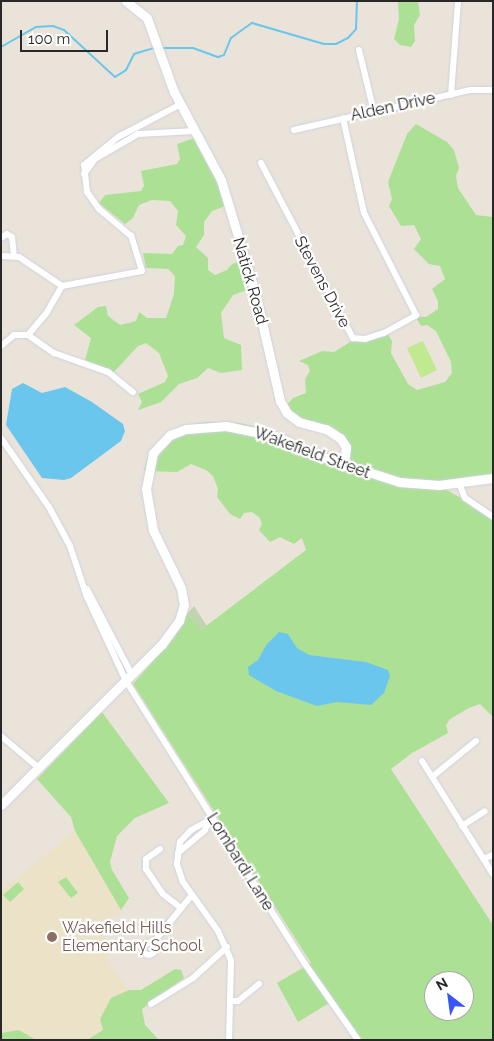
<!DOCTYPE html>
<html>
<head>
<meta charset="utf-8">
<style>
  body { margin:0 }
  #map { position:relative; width:494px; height:1041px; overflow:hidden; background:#eae3d9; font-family:Raleway,sans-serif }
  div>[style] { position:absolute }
  .education>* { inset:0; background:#ece2c8 }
  .green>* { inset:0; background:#ace195 }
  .cemetery>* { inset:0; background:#c1d4b0 }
  .pitch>* { inset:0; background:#c0e990 }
  .water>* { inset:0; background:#6bc6ed }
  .stream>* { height:2px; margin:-1px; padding:0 1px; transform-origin:1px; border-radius:1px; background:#6bc6ed }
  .roads { filter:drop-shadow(0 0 1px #ced1e1) drop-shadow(0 0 1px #ced1e1) }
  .street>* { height:6px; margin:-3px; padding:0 3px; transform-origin:3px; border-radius:3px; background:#fff }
  .street>.ring { margin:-3px; padding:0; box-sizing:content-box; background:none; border:6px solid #fff; border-radius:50% }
  .secondary>* { height:9px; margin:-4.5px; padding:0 4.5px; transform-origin:4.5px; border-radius:4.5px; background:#fff }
  .dots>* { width:14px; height:14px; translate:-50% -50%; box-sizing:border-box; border:2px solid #fff; border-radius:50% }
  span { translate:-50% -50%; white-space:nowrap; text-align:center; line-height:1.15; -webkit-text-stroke:4.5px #fff; paint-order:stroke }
  .street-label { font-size:16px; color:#282828 }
  .education-label { font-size:16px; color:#785e54 }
  .left { translate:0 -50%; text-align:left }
  .frame { position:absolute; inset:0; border:2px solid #282828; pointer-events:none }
  .north { position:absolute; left:424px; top:971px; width:50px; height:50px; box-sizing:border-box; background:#fff; border:1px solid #a9a9a9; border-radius:50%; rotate:330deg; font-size:14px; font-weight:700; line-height:20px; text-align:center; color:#282828 }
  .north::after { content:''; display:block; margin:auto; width:18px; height:22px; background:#3855f9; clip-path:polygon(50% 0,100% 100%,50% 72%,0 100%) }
  .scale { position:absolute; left:20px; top:30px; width:88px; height:22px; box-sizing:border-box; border:2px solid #282828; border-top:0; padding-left:6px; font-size:15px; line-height:18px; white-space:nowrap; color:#282828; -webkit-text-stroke:4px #fff; paint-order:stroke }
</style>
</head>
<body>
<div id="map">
  <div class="education">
    <div style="clip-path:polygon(75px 831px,121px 910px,119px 915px,102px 921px,102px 931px,109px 963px,129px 990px,111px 998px,103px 1030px,87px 1040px,36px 1040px,19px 1030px,1px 1033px,1px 890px)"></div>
  </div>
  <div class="green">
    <div style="clip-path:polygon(398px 1px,418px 1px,420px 15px,414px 25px,415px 41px,411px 47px,400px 45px,394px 39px,399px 19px)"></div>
    <div style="clip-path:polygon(evenodd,416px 124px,447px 142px,454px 150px,459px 168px,456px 176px,458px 188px,476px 215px,493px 217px,493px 479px,443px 488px,493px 516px,493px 717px,480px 704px,469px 708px,450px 719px,446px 725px,448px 733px,412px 753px,391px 769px,493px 925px,493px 1040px,362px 1040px,331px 1002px,298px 1022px,277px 983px,311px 963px,133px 684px,174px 637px,187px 614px,202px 629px,306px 550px,302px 538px,294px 544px,280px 537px,270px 542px,259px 530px,262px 524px,260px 518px,252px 512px,244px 513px,240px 519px,230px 514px,217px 497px,218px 489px,213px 476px,206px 470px,191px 464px,177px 472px,144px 471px,147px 458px,156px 446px,186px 426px,206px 422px,240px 423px,279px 433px,346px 466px,341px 437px,305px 422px,285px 407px,293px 398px,306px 393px,305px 379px,310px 371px,308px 365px,299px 361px,322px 351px,334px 352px,355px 339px,386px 331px,392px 341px,391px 353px,408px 384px,417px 390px,445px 382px,452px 373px,451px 362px,436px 331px,427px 325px,421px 326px,415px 316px,426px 317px,438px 309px,438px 301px,432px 289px,445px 279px,440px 266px,429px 264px,414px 249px,421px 239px,414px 225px,401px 226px,389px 206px,392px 199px,388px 182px,407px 134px,416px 124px,434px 981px,464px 981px,464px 1011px,434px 1011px,434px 981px)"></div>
    <div style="clip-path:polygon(198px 137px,228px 205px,212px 211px,204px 222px,204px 235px,196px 247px,208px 258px,208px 270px,215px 275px,227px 270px,232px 264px,244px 260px,253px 288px,233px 295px,221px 313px,224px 338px,241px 345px,242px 370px,221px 373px,208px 368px,197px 378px,179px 384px,161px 402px,138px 410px,142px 402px,138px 394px,165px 382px,168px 376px,159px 353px,146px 343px,138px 346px,114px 372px,85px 360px,91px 338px,74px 325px,98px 307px,106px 306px,108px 316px,120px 325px,136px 321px,139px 312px,147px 318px,166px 318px,174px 294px,175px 276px,168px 269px,146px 268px,143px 253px,172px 254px,178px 246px,183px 245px,186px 236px,176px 225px,178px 211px,170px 201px,152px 200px,139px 205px,133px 218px,125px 224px,99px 203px,105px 195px,141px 191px,144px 186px,141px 171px,177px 164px,180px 159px,177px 144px)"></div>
    <div style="clip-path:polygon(102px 712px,169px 803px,135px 818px,117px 836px,110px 862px,112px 870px,129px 898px,121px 910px,75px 831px,71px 817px,37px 779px)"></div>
    <div style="clip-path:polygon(66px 877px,78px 893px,71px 898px,58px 882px)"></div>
    <div style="clip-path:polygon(18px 882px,24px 889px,10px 902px,3px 895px)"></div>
    <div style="clip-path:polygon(175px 969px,181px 970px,184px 978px,142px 1009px,145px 1025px,159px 1040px,87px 1040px,103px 1030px,100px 1019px,111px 998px,129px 990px,141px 990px)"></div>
    <div style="clip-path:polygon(19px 1030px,36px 1040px,1px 1040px,1px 1033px)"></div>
  </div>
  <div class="cemetery">
    <div style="clip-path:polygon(194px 606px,207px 626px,202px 630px,187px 614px)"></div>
  </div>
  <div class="pitch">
    <div style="clip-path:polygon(423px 341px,437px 370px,421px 378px,407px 348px)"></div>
  </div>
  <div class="water">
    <div style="clip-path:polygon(23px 383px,42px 393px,65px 387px,92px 402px,123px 424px,125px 431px,121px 441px,71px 478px,64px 480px,42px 478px,6px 425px,12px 389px)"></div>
    <div style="clip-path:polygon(279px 632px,288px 634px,297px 648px,309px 655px,366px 662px,388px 670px,390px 676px,384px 693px,371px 705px,337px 702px,317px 706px,276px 691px,249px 675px,248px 667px,258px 660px,267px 644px)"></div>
  </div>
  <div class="stream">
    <div style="left:1px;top:47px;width:40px;rotate:-29.7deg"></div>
    <div style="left:36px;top:27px;width:17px;rotate:-3deg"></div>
    <div style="left:53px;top:26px;width:12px;rotate:20deg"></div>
    <div style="left:64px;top:30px;width:69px;rotate:42.7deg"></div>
    <div style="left:115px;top:77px;width:13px;rotate:-32deg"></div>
    <div style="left:126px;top:70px;width:18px;rotate:-63deg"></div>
    <div style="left:134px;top:54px;width:21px;rotate:-17deg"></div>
    <div style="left:161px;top:48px;width:32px"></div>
    <div style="left:193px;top:48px;width:27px;rotate:20deg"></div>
    <div style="left:218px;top:57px;width:6px;rotate:-18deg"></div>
    <div style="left:224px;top:55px;width:18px;rotate:-68deg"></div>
    <div style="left:231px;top:38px;width:26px;rotate:-36deg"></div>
    <div style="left:252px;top:23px;width:75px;rotate:16.3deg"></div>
    <div style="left:324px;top:44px;width:12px"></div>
    <div style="left:336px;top:44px;width:13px;rotate:-27deg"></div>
    <div style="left:348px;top:38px;width:12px;rotate:-48deg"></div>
    <div style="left:356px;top:29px;width:28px;rotate:-88deg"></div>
  </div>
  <div class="roads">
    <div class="street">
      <div style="left:359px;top:50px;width:64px;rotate:76.4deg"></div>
      <div style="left:451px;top:95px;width:94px;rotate:-85.7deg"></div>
      <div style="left:294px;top:130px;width:180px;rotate:-12.8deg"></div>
      <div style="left:470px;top:90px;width:23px"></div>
      <div style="left:261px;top:163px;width:198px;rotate:62.3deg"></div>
      <div style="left:353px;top:338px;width:12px;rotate:5deg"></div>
      <div style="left:365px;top:339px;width:20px;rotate:-18deg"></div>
      <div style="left:384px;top:333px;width:37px;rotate:-29deg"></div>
      <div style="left:416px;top:315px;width:114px;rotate:-117deg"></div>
      <div style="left:364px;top:213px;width:97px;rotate:-102.5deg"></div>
      <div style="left:84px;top:174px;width:19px;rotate:-54deg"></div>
      <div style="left:95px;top:159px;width:50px;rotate:-30.2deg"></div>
      <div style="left:138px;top:134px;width:57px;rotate:-3deg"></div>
      <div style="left:1px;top:238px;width:7px;rotate:-34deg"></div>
      <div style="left:7px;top:234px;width:6px;rotate:31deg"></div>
      <div style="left:12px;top:237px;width:19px;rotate:84deg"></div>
      <div style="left:1px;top:256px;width:18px;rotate:3deg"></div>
      <div style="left:19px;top:257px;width:52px;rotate:34deg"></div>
      <div style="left:62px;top:286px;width:81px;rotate:-10.6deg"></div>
      <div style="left:142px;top:271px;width:37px;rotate:-107deg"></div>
      <div style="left:131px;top:236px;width:42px;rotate:-139.8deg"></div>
      <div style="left:99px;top:209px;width:21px;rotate:-125deg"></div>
      <div style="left:87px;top:192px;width:27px;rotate:-96deg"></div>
      <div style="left:84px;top:165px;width:44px;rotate:-39.5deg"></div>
      <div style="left:118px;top:137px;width:71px;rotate:-27.6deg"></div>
      <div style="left:28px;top:335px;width:32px;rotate:35deg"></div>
      <div style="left:54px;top:353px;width:57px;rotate:19.4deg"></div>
      <div style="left:108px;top:372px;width:32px;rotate:39deg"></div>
      <div style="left:1px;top:346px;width:17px;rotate:-40deg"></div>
      <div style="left:14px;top:335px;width:14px"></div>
      <div style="left:28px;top:335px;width:30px;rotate:-50deg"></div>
      <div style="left:47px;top:312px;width:30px;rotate:-60deg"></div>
      <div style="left:1px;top:438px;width:84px;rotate:55.2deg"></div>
      <div style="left:49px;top:507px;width:44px;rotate:61.7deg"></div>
      <div style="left:70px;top:546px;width:54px;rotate:71.6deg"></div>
      <div style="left:87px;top:597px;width:93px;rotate:65.1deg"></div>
      <div style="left:126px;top:681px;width:335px;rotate:57.7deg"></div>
      <div style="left:305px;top:964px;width:93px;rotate:55.1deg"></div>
      <div style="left:459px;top:483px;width:16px;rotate:68deg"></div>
      <div style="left:465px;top:498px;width:34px;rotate:34deg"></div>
      <div style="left:87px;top:589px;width:97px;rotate:62.4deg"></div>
      <div style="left:1px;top:736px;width:50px;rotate:40.1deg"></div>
      <div style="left:422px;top:761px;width:133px;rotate:57.9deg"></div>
      <div style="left:432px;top:777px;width:57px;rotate:-39.3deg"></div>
      <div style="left:213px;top:818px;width:25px;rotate:151deg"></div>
      <div style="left:191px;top:830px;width:16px;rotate:133deg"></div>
      <div style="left:180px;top:842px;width:22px;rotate:98deg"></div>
      <div style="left:177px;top:864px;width:19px;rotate:72deg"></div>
      <div style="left:183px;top:882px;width:60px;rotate:54.5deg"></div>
      <div style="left:218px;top:931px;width:32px;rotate:66deg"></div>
      <div style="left:231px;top:960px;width:80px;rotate:91.4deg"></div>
      <div style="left:462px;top:826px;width:27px;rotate:-33deg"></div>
      <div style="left:160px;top:849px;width:17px;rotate:144deg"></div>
      <div style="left:146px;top:859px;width:10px;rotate:90deg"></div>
      <div style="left:146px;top:869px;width:30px;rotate:56deg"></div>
      <div style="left:163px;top:894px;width:23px;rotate:38deg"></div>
      <div style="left:178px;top:853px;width:35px;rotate:-40deg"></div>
      <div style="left:205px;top:830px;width:10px;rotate:-66deg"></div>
      <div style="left:483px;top:859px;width:11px;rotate:-22deg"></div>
      <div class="ring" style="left:143px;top:943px;width:6px;height:6px"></div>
      <div style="left:152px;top:944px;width:63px;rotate:-50.8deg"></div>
      <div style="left:230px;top:1001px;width:8px"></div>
      <div style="left:238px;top:1001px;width:27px;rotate:-39deg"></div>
      <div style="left:151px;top:1004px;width:49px;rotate:-31.8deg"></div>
      <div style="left:193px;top:978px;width:46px;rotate:-42.4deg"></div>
    </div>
    <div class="secondary">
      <div style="left:126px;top:1px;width:27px;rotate:39deg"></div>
      <div style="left:147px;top:18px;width:79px;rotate:70deg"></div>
      <div style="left:174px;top:92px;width:100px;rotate:61.9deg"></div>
      <div style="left:221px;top:180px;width:121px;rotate:73.2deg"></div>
      <div style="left:256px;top:296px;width:108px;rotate:77.1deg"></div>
      <div style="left:280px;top:401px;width:14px;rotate:60deg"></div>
      <div style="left:287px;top:413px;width:15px;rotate:37deg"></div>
      <div style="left:299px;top:422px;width:28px;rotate:15deg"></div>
      <div style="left:326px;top:429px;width:17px;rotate:33deg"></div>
      <div style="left:340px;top:438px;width:11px;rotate:56deg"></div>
      <div style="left:346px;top:447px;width:19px;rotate:96deg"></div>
      <div style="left:1px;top:805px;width:228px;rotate:-45deg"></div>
      <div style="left:162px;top:644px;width:29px;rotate:-54deg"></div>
      <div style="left:179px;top:621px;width:17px;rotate:-73deg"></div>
      <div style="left:184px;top:605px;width:17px;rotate:-100deg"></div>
      <div style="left:181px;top:588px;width:64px;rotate:-115.8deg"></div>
      <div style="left:153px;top:530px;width:42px;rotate:-99.7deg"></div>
      <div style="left:146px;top:489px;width:37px;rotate:-79deg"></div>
      <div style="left:153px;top:453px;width:25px;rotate:-47deg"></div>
      <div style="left:170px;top:435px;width:17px;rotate:-21deg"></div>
      <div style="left:186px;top:429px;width:40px;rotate:-4.3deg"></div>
      <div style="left:226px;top:426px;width:54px;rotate:11.7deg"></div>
      <div style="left:279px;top:437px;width:35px;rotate:27deg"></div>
      <div style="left:310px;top:453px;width:94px;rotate:18deg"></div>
      <div style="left:399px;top:482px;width:40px;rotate:4.3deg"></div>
      <div style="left:439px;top:485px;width:54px;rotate:-7.4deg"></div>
    </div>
  </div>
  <div class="dots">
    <div style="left:52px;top:937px;background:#8d6e63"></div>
  </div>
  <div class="street-label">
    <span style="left:393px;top:107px;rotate:-12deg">Alden Drive</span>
    <span style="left:250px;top:281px;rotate:74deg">Natick Road</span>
    <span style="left:322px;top:282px;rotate:62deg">Stevens Drive</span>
    <span style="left:312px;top:453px;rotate:20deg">Wakefield Street</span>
    <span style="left:240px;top:862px;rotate:58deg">Lombardi Lane</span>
  </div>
  <div class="education-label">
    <span class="left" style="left:62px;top:937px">Wakefield Hills<br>Elementary School</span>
  </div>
  <div class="frame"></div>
  <div class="north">N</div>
  <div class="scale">100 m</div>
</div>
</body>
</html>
